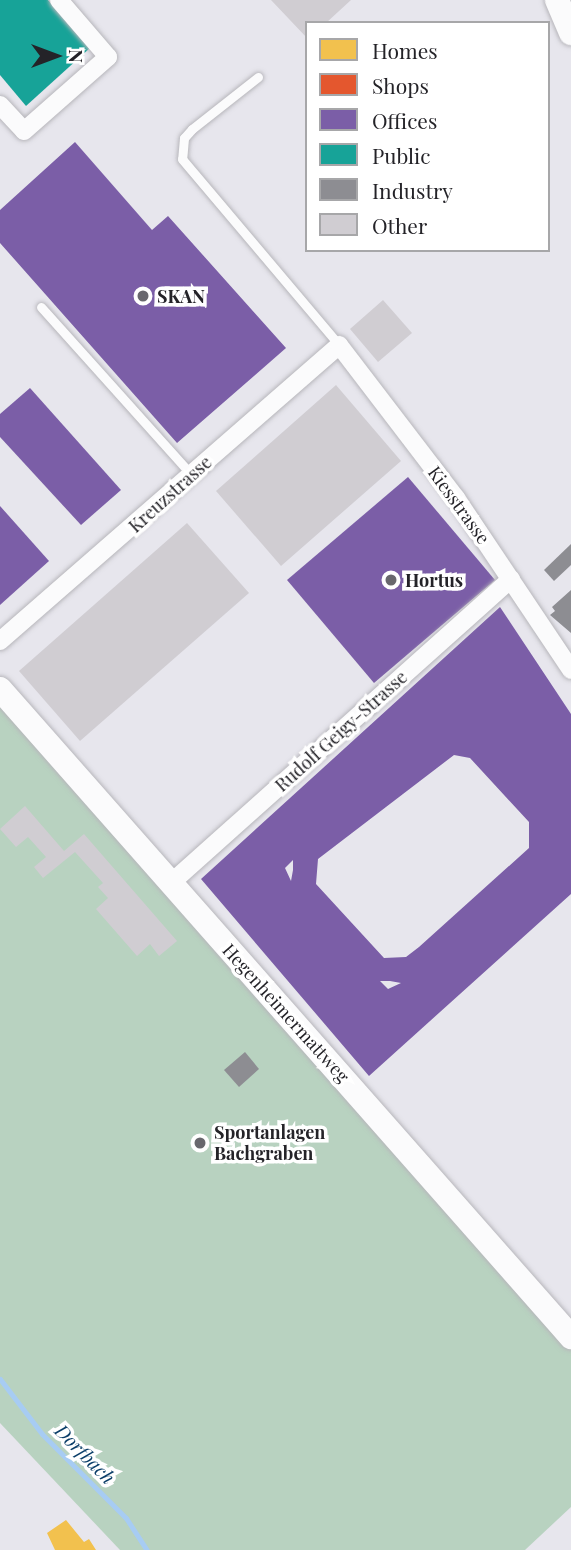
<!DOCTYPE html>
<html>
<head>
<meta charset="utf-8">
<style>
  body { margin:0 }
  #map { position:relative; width:571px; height:1550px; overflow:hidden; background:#e7e6ed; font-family:"Playfair Display",serif }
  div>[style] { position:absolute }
  .green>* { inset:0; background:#b8d2c0 }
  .homes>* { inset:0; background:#f2c14e }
  .shops>* { inset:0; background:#e4572e }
  .offices>* { inset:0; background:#7b5ea7 }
  .public>* { inset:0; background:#17a398 }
  .industry>* { inset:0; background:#8d8d92 }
  .stream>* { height:5px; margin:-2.5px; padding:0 2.5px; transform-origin:2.5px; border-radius:2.5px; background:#a7ccf3 }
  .building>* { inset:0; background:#d0cdd2 }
  .roads { filter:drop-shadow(0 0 2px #b7b6bb) drop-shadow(0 0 2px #b7b6bb) }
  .lane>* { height:9px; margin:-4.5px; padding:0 4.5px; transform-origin:4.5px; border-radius:4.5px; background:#fbfbfc }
  .street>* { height:18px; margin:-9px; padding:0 9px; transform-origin:9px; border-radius:9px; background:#fbfbfc }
  .secondary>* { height:24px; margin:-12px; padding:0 12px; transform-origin:12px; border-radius:12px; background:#fbfbfc }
  .dots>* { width:19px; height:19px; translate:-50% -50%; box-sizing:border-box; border:4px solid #fff; border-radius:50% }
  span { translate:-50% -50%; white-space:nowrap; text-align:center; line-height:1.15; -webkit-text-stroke:7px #fff; paint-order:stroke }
  .poi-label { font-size:18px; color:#242328; font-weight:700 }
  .left { translate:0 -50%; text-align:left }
  .street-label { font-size:18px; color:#242328 }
  .water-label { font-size:19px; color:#0b3e69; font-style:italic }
  .legend { position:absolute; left:305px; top:21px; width:245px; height:231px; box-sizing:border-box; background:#fff; border:2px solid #a7a7a9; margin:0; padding:9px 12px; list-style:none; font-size:21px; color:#242328 }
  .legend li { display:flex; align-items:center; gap:14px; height:35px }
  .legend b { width:35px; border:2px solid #a7a7a9 }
  .north { position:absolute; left:21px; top:21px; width:70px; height:70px; -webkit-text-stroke:5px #fff; paint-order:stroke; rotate:90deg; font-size:19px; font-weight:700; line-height:28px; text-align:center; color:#242328 }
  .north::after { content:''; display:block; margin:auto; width:24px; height:32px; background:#242328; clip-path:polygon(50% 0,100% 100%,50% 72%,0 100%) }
</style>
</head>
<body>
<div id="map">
  <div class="green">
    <div style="clip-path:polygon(0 689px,571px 1337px,571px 1507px,525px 1550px,120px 1550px,0 1423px)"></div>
  </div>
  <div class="homes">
    <div style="clip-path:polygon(66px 1520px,84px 1542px,89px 1539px,96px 1550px,55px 1550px,47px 1533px)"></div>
  </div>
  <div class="shops">
    <div style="clip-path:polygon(500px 614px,571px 720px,571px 888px,538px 918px,504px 879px,533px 851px,535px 823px,473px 752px,455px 749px,414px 781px,370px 730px)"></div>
  </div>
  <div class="offices">
    <div style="clip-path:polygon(75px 142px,152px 230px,168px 216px,286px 348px,177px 443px,0 243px,0 210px)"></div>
    <div style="clip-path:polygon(30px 388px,121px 490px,81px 525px,0 437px,0 414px)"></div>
    <div style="clip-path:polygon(408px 477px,495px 580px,374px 683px,287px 580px)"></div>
    <div style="clip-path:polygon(0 506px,49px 561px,0 605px)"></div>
    <div style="clip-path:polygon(evenodd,500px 607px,571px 714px,571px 894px,369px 1076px,201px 879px,500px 607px,454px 755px,470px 758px,529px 822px,529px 848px,419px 947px,406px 957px,384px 958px,316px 884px,318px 859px,454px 755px,500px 607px,293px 860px,293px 870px,291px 881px,285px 868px,293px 860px,500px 607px,380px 981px,390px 981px,401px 983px,388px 989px,380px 981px)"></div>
  </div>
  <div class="public">
    <div style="clip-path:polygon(0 0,48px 0,90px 48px,26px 106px,0 75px)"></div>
  </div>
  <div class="industry">
    <div style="clip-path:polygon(571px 544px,571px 565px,554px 581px,544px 570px)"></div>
    <div style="clip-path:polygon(571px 590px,571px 633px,550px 615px,555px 611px,552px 607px)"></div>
    <div style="clip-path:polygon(245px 1052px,259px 1069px,239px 1087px,224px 1070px)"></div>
  </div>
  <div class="stream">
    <div style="left:0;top:1379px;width:69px;rotate:52.6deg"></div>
    <div style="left:42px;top:1434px;width:119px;rotate:45deg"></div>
    <div style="left:126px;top:1518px;width:38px;rotate:57deg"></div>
  </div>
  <div class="building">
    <div style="clip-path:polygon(271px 0,351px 0,326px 23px,307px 23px,307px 38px)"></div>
    <div style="clip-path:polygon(383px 300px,412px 333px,378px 362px,350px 329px)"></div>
    <div style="clip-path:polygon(336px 385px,401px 461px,281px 566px,216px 491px)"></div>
    <div style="clip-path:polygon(187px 523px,249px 593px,80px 741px,19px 671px)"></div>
    <div style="clip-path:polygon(25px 806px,64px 851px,84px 834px,177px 941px,159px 956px,150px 944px,137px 956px,96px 909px,108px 898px,98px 887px,103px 883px,75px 852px,43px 878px,34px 867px,46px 857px,28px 837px,16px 847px,0 829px)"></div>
  </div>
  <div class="roads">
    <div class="lane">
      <div style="left:258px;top:77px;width:84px;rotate:141.8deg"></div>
      <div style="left:192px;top:129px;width:12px;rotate:132deg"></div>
      <div style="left:184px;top:138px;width:21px;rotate:95deg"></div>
      <div style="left:182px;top:159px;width:243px;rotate:49.8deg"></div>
      <div style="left:41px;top:307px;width:224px;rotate:48.1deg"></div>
    </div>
    <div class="street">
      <div style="left:0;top:105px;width:35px;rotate:47deg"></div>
      <div style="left:24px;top:131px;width:112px;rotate:-41.4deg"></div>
      <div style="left:108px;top:57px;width:75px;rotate:-130.7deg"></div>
      <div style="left:0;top:641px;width:450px;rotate:-41.1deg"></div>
      <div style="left:339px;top:345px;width:193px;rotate:52.6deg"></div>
      <div style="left:456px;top:498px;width:207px;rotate:56.2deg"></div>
      <div style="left:171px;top:883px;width:456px;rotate:-41.8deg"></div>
    </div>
    <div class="secondary">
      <div style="left:557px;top:0;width:36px;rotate:67deg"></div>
      <div style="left:0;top:689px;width:864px;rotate:48.61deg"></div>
    </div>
  </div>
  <div class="dots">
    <div style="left:143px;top:296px;background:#68676d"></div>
    <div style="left:391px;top:580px;background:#68676d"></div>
    <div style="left:200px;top:1143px;background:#68676d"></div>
  </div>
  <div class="poi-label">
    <span class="left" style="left:157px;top:296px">SKAN</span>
    <span class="left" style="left:405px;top:580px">Hortus</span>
    <span class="left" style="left:214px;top:1143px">Sportanlagen<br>Bachgraben</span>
  </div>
  <div class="street-label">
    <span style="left:170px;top:494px;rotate:-42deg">Kreuzstrasse</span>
    <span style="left:459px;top:505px;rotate:54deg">Kiesstrasse</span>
    <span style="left:341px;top:731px;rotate:-42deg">Rudolf Geigy-Strasse</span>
    <span style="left:286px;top:1013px;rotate:48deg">Hegenheimermattweg</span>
  </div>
  <div class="water-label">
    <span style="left:85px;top:1454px;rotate:45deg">Dorfbach</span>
  </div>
  <ul class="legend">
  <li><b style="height:19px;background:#f2c14e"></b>Homes</li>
  <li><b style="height:19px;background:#e4572e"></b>Shops</li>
  <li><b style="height:19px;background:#7b5ea7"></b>Offices</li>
  <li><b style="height:19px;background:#17a398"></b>Public</li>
  <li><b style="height:19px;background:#8d8d92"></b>Industry</li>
  <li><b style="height:19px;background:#d0cdd2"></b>Other</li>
  </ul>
  <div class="north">N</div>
</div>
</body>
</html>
